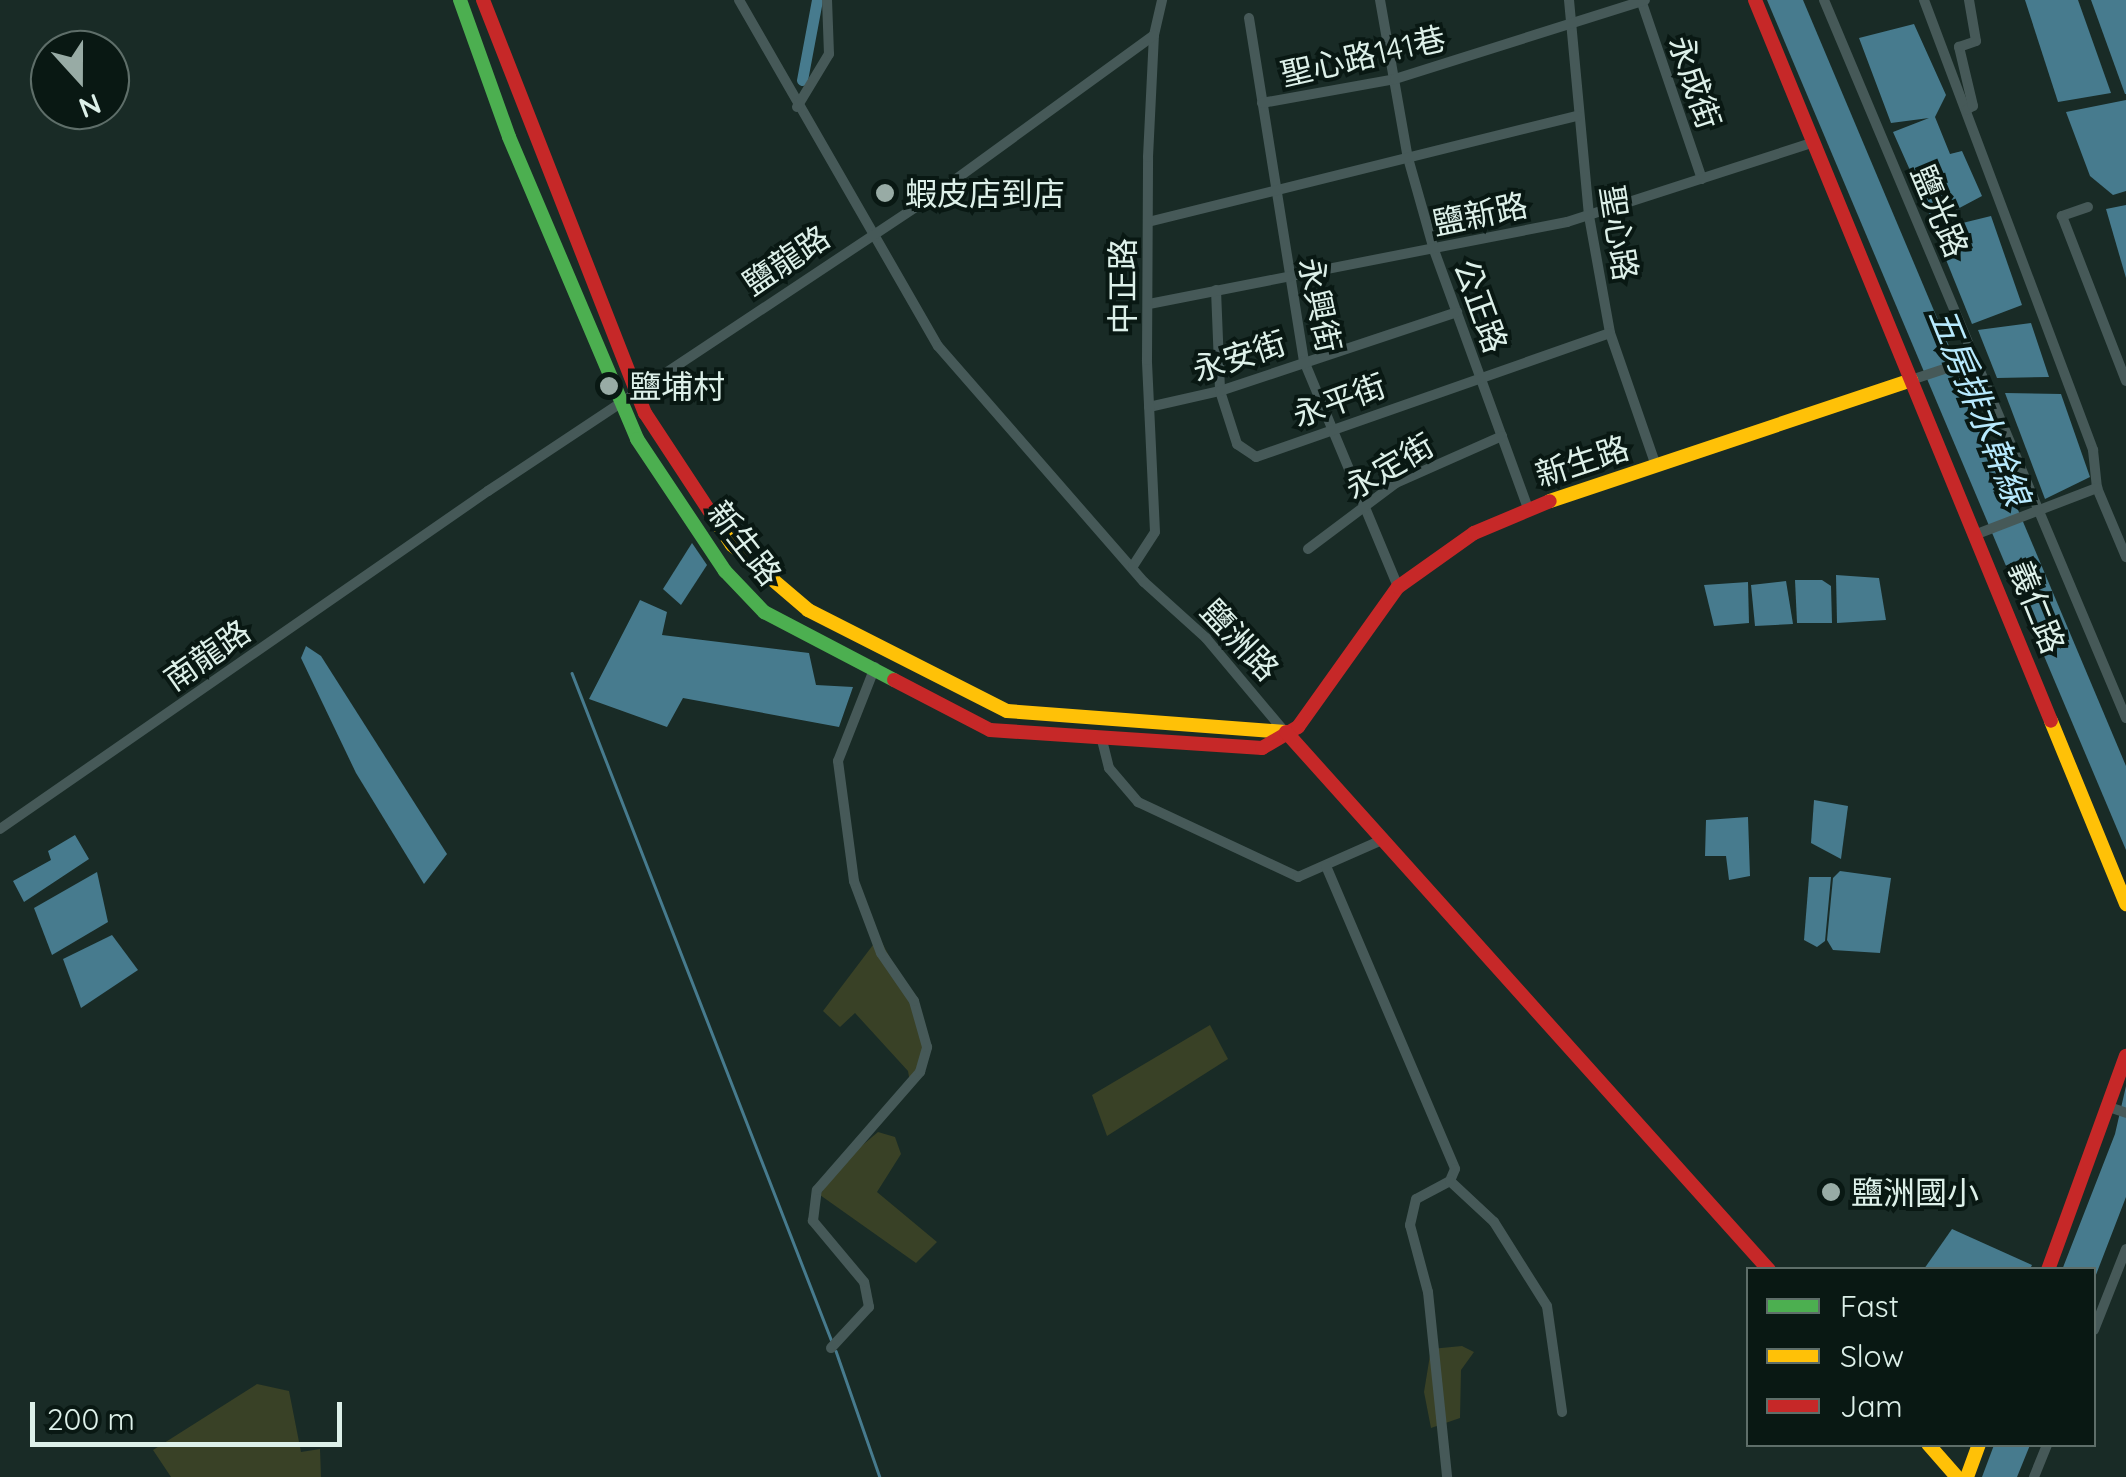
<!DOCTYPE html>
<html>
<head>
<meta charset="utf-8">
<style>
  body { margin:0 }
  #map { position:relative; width:2126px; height:1477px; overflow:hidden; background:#192b26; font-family:Quicksand,"Noto Sans TC",sans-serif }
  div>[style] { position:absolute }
  .green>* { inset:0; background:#394126 }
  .water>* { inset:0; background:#477b8e }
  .stream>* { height:2.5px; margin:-1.25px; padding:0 1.25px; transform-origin:1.25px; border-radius:1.25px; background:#477b8e }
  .canal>* { height:11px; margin:-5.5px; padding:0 5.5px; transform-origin:5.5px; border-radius:5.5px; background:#477b8e }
  .street>* { height:10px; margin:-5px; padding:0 5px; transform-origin:5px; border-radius:5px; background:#465958 }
  .fast>* { height:14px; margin:-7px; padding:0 7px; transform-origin:7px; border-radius:7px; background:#4caf50 }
  .slow>* { height:14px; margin:-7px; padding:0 7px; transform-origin:7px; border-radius:7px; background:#ffc107 }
  .jam>* { height:14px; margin:-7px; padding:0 7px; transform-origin:7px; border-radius:7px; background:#c62828 }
  .dots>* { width:28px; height:28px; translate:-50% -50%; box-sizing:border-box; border:5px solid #091813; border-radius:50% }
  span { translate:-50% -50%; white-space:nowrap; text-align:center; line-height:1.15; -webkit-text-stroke:8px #091813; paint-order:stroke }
  .street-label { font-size:32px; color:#ddf0e9 }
  .poi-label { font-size:32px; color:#ddf0e9 }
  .left { translate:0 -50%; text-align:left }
  .water-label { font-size:35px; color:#b7e9fd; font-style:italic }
  .legend { position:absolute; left:1746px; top:1267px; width:350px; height:180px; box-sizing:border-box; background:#091813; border:2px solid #5e6e69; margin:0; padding:12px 18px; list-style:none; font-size:30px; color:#ddf0e9 }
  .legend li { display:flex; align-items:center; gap:20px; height:50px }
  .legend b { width:50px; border:2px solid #5e6e69 }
  .north { position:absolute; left:30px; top:30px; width:100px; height:100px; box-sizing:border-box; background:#091813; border:2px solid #5e6e69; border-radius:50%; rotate:159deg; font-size:28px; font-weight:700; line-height:40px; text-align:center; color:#ddf0e9 }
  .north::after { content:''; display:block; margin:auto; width:35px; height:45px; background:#98aba5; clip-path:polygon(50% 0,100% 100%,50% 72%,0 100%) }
  .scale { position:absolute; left:30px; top:1402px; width:312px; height:45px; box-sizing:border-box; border:5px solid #ddf0e9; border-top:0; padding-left:12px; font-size:30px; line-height:35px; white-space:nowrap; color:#ddf0e9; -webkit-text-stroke:8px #091813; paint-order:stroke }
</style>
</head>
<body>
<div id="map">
  <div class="green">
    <div style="clip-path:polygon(879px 937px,919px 1012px,929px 1049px,911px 1088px,908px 1071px,855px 1013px,840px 1027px,823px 1011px)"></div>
    <div style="clip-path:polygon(1210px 1025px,1228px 1059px,1107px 1136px,1092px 1095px)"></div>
    <div style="clip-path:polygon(878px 1132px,895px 1137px,901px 1154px,877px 1192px,937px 1242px,916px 1263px,820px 1195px,840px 1164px)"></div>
    <div style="clip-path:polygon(1462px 1346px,1474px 1352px,1461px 1370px,1460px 1418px,1431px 1428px,1424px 1392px,1431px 1349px)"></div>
    <div style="clip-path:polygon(257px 1384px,289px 1391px,301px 1452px,320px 1449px,321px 1477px,171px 1477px,153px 1450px)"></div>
  </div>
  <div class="water">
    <div style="clip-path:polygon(1767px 0,1803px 0,2126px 766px,2126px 850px)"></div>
    <div style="clip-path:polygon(2025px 0,2078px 0,2111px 93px,2058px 102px)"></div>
    <div style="clip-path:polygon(2091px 0,2126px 0,2126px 94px,2125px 94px)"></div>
    <div style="clip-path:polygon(1914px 24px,1946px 95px,1935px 117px,1950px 154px,1962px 151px,1982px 196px,1933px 222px,1893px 132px,1929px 118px,1891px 123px,1859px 38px)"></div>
    <div style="clip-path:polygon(2126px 100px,2126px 191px,2113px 195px,2090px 176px,2066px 112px)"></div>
    <div style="clip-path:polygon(2126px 205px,2126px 278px,2106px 209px)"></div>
    <div style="clip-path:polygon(1991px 216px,2022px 305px,1972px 324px,1934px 230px)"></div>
    <div style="clip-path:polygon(2031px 323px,2049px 377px,1997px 378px,1978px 330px)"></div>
    <div style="clip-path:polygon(2005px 393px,2061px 394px,2090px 477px,2045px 499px)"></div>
    <div style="clip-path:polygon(692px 543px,707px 565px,681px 605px,663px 589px)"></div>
    <div style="clip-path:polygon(1836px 575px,1879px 578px,1886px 620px,1837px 623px)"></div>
    <div style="clip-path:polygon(1795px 580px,1822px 580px,1831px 586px,1832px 623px,1797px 623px)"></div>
    <div style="clip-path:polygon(1786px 581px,1793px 624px,1755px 626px,1751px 585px)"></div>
    <div style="clip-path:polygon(1748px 582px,1749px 623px,1714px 626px,1704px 585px)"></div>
    <div style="clip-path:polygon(640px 600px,667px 612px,662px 635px,809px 653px,816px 685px,853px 687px,839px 727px,683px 698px,667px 727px,589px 699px)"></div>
    <div style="clip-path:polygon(306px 646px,321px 656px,447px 854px,424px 884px,356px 773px,301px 658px)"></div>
    <div style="clip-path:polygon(1814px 800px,1848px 806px,1841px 859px,1811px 843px)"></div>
    <div style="clip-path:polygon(1748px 817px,1750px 876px,1729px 880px,1726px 856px,1705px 856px,1706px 820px)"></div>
    <div style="clip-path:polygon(75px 835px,89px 859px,24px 902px,13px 881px,51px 860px,48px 851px)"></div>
    <div style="clip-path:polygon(1840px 871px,1891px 878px,1880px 953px,1833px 950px,1827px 940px,1833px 878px)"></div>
    <div style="clip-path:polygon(97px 872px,108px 922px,52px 955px,34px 908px)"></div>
    <div style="clip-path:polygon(1809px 877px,1831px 877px,1825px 941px,1817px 947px,1804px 940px)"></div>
    <div style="clip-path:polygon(112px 935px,138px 970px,81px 1008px,63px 959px)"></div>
    <div style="clip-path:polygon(2126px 1086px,2126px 1197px,2094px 1280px,2094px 1270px,2062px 1270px,2115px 1134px)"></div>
    <div style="clip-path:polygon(1952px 1229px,2032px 1265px,2030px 1269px,1924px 1269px)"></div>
    <div style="clip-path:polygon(1994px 1445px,2030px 1445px,2017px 1477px,1982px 1477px)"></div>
  </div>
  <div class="stream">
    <div style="left:572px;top:673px;width:715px;rotate:68.75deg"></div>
    <div style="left:836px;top:1351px;width:133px;rotate:70.8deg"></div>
  </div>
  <div class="canal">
    <div style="left:802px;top:80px;width:81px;rotate:-79.4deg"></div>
  </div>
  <div class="street">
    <div style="left:739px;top:0;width:399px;rotate:60.1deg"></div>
    <div style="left:938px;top:346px;width:313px;rotate:48.9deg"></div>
    <div style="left:1144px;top:582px;width:84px;rotate:42.1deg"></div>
    <div style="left:1206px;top:638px;width:123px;rotate:50deg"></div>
    <div style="left:1380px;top:0;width:160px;rotate:80deg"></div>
    <div style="left:1408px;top:158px;width:96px;rotate:74.2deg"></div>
    <div style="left:1434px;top:250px;width:275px;rotate:70deg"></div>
    <div style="left:1569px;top:0;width:217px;rotate:84.7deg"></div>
    <div style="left:1589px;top:216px;width:119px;rotate:79.8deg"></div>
    <div style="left:1610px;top:333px;width:141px;rotate:70.9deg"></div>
    <div style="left:1641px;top:0;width:189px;rotate:71.2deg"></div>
    <div style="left:1824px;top:0;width:779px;rotate:67.19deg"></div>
    <div style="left:1924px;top:0;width:481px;rotate:69.4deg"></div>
    <div style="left:2093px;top:450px;width:38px;rotate:84deg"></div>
    <div style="left:2097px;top:488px;width:75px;rotate:67.2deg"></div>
    <div style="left:1249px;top:18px;width:347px;rotate:80.9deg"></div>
    <div style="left:1304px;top:361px;width:245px;rotate:67.4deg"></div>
    <div style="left:1262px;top:103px;width:135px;rotate:-10.2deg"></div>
    <div style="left:1395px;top:79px;width:262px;rotate:-17.5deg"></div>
    <div style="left:797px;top:107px;width:62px;rotate:-58.9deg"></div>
    <div style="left:829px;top:54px;width:54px;rotate:-92.1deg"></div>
    <div style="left:1966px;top:110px;width:8px;rotate:-30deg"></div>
    <div style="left:1973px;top:106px;width:61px;rotate:-103.3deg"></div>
    <div style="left:1959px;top:47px;width:18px;rotate:-19deg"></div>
    <div style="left:1976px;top:41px;width:42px;rotate:-99.7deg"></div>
    <div style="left:2088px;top:207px;width:28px;rotate:161deg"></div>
    <div style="left:2062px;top:216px;width:177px;rotate:68.8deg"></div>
    <div style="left:1148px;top:222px;width:442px;rotate:-13.9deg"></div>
    <div style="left:1216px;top:290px;width:101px;rotate:87.7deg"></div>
    <div style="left:1220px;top:391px;width:56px;rotate:72.2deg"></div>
    <div style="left:1237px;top:444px;width:23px;rotate:34deg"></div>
    <div style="left:1256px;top:457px;width:375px;rotate:-19.3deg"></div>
    <div style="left:1149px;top:304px;width:426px;rotate:-11.1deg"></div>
    <div style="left:1567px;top:222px;width:260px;rotate:-17.9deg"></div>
    <div style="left:1911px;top:380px;width:66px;rotate:-18.4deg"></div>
    <div style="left:1149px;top:407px;width:73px;rotate:-12.7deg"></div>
    <div style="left:1220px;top:391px;width:250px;rotate:-18.4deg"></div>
    <div style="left:1977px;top:534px;width:129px;rotate:-21deg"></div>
    <div style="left:1308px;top:549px;width:110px;rotate:-36.9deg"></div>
    <div style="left:1396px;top:483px;width:116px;rotate:-23.9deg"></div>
    <div style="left:1133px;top:566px;width:40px;rotate:-57.1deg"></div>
    <div style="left:1155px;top:532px;width:172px;rotate:-92.7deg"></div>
    <div style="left:1147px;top:360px;width:203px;rotate:-89.7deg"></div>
    <div style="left:1148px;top:157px;width:122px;rotate:-87.2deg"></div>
    <div style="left:1154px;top:35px;width:36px;rotate:-77deg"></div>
    <div style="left:1102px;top:740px;width:29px;rotate:76deg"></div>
    <div style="left:1109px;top:768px;width:45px;rotate:49.5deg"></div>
    <div style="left:1138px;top:802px;width:177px;rotate:25.1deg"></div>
    <div style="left:1298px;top:877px;width:92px;rotate:-23.8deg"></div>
    <div style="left:0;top:829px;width:594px;rotate:-34.71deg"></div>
    <div style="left:488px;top:491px;width:535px;rotate:-33.57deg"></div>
    <div style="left:934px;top:195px;width:272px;rotate:-36deg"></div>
    <div style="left:1326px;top:866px;width:329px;rotate:66.9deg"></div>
    <div style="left:1455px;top:1169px;width:13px;rotate:113deg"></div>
    <div style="left:1450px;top:1181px;width:38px;rotate:152deg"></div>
    <div style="left:1416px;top:1199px;width:27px;rotate:103deg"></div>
    <div style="left:1410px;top:1225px;width:69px;rotate:75deg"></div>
    <div style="left:1428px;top:1292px;width:186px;rotate:84.1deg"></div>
    <div style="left:2109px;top:1107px;width:18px;rotate:19deg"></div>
    <div style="left:1450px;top:1181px;width:60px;rotate:43deg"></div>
    <div style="left:1494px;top:1222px;width:99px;rotate:57.8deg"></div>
    <div style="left:1547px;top:1306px;width:107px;rotate:81.9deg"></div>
    <div style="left:2094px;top:1330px;width:87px;rotate:-68.4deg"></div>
    <div style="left:831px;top:1348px;width:56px;rotate:-47.2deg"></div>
    <div style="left:869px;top:1307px;width:25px;rotate:-101deg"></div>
    <div style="left:864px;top:1282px;width:80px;rotate:-129.9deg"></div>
    <div style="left:813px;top:1221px;width:31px;rotate:-83deg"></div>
    <div style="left:817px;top:1190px;width:157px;rotate:-48.9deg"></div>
    <div style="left:920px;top:1072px;width:26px;rotate:-74deg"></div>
    <div style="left:927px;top:1047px;width:48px;rotate:-105.8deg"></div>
    <div style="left:914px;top:1001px;width:58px;rotate:-124.5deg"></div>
    <div style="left:881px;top:953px;width:77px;rotate:-110.6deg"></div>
    <div style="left:854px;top:881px;width:121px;rotate:-97.6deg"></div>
    <div style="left:838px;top:761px;width:101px;rotate:-68.5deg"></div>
    <div style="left:2034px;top:1477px;width:35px;rotate:-68deg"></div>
  </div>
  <div class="fast">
    <div style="left:460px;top:0;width:145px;rotate:70.3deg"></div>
    <div style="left:509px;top:137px;width:328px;rotate:67deg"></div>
    <div style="left:637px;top:439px;width:159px;rotate:56.3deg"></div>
    <div style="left:725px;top:571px;width:57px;rotate:46.4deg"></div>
    <div style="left:764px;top:612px;width:147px;rotate:27.6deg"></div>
  </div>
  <div class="slow">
    <div style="left:1550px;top:501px;width:381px;rotate:-18.5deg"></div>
    <div style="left:718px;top:524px;width:25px;rotate:56deg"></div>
    <div style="left:732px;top:545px;width:100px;rotate:40.5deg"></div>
    <div style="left:808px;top:610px;width:223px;rotate:26.9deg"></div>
    <div style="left:1007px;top:711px;width:279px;rotate:4.3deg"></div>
    <div style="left:2051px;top:721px;width:198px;rotate:67.7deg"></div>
    <div style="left:1928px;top:1444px;width:44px;rotate:48.7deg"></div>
    <div style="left:1967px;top:1477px;width:35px;rotate:-70deg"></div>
  </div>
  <div class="jam">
    <div style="left:483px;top:0;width:444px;rotate:68.6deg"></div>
    <div style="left:645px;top:413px;width:133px;rotate:56.7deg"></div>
    <div style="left:1755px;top:0;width:779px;rotate:67.68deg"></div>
    <div style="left:894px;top:680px;width:108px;rotate:27.5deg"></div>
    <div style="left:990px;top:730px;width:273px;rotate:3.8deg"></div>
    <div style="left:1262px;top:748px;width:42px;rotate:-30.3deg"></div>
    <div style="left:1298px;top:727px;width:172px;rotate:-54.5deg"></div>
    <div style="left:1398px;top:587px;width:93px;rotate:-35.4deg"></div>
    <div style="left:1474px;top:533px;width:82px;rotate:-22.8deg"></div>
    <div style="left:1286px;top:732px;width:723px;rotate:48.08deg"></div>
    <div style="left:2048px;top:1270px;width:228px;rotate:-70deg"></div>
  </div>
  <div class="dots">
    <div style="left:885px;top:193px;background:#98aba5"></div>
    <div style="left:609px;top:386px;background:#98aba5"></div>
    <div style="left:1831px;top:1192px;background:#98aba5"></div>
  </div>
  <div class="street-label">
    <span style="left:1363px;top:56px;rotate:-13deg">聖心路141巷</span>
    <span style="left:1695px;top:82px;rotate:71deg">永成街</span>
    <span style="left:1940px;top:211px;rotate:67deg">鹽光路</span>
    <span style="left:1480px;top:214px;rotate:-12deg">鹽新路</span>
    <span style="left:1619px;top:233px;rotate:81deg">聖心路</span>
    <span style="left:786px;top:260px;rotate:-34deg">鹽龍路</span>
    <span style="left:1122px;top:286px;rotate:-90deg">中正路</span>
    <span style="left:1320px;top:305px;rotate:78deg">永興街</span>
    <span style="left:1481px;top:306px;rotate:70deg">公正路</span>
    <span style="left:1239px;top:356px;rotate:-18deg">永安街</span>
    <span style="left:1339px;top:400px;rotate:-20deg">永平街</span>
    <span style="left:1582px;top:461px;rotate:-18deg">新生路</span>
    <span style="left:1389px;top:466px;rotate:-30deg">永定街</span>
    <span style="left:745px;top:543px;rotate:52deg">新生路</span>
    <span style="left:2037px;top:607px;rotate:68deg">義仁路</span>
    <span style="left:1240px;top:640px;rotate:47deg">鹽洲路</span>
    <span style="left:207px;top:655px;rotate:-35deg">南龍路</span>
  </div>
  <div class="poi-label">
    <span class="left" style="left:905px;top:193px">蝦皮店到店</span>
    <span class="left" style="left:629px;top:386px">鹽埔村</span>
    <span class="left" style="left:1851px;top:1192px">鹽洲國小</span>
  </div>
  <div class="water-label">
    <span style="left:1980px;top:406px;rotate:68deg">五房排水幹線</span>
  </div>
  <ul class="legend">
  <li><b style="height:12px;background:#4caf50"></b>Fast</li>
  <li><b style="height:12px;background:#ffc107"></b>Slow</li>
  <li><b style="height:12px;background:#c62828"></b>Jam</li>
  </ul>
  <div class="north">N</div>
  <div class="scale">200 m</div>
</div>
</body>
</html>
